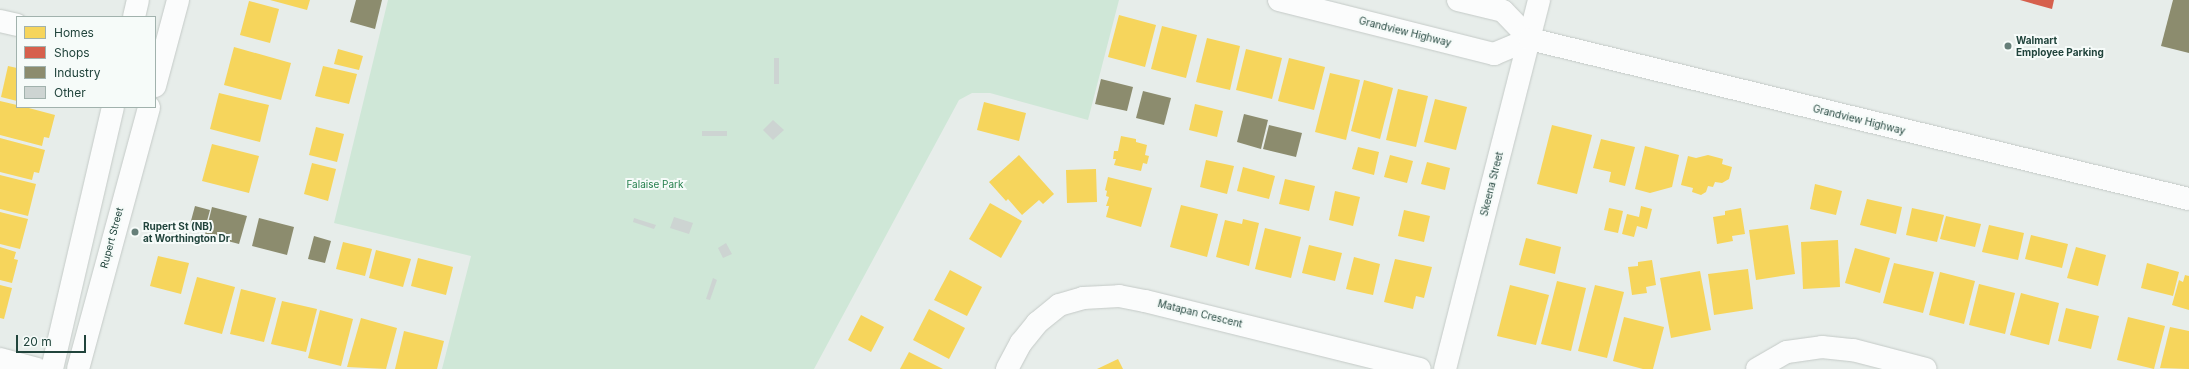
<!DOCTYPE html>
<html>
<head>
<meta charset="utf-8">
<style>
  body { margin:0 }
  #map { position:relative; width:2189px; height:369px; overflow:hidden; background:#e7edea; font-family:Inter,sans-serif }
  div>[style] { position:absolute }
  .green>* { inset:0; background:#cfe7d7 }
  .homes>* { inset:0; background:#f6d55c }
  .shops>* { inset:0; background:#d6604d }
  .industry>* { inset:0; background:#8c8c6e }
  .building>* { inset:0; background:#cdd4d2 }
  .roads { filter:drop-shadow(0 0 1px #c4cac7) drop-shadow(0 0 1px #c4cac7) }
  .street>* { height:22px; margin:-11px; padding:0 11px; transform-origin:11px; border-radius:11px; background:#fbfcfc }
  .secondary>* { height:22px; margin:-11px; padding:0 11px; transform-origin:11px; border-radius:11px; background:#fbfcfc }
  .dots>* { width:11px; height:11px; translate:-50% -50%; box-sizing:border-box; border:2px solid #f6fbf9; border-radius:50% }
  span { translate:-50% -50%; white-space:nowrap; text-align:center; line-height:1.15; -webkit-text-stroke:4px #f6fbf9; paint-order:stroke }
  .street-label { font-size:10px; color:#21443c }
  .poi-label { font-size:10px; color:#21443c; font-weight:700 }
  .left { translate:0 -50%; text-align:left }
  .park-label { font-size:10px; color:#26804e }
  .legend { position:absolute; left:16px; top:16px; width:140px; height:92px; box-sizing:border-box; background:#f6fbf9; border:1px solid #a1b2ad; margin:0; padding:5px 7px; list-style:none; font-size:12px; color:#21443c }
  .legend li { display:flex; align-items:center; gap:8px; height:20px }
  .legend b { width:20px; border:1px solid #a1b2ad }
  .scale { position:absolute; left:16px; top:335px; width:70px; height:18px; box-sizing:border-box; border:2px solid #21443c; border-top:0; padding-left:5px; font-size:12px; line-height:14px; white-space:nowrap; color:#21443c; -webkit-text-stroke:3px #f6fbf9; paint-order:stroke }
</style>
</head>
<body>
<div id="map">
  <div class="green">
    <div style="clip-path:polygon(388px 0,1119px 0,1088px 120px,990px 93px,972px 93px,959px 100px,814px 369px,442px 369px,471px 256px,334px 223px)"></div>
  </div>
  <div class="homes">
    <div style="clip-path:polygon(270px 0,310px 0,307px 10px)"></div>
    <div style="clip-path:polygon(249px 1px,279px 9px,270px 43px,240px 35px)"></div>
    <div style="clip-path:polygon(1119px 15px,1156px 25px,1145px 67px,1108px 57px)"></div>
    <div style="clip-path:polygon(1162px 26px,1197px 35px,1186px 78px,1151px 69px)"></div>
    <div style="clip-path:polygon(1207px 38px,1240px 46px,1230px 90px,1196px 82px)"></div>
    <div style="clip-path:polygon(234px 47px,291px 63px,281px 100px,224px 85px)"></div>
    <div style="clip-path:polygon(338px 49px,363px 56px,359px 70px,334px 64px)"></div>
    <div style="clip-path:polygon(1246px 49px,1282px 58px,1272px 99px,1236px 90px)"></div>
    <div style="clip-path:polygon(1289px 58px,1325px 67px,1314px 110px,1278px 101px)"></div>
    <div style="clip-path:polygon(8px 66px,17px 68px,17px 101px,1px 97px)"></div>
    <div style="clip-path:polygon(323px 66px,357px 74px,349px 104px,315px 96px)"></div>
    <div style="clip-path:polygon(1330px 73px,1360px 80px,1346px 140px,1315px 132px)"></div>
    <div style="clip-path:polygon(1364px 80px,1393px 88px,1380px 139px,1351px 131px)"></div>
    <div style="clip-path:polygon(1398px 89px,1428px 96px,1416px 147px,1386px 140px)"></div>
    <div style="clip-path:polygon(219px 93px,269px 105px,260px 142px,210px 129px)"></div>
    <div style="clip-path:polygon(1435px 99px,1467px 107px,1456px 150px,1424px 142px)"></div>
    <div style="clip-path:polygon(0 101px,17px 105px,17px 107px,25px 107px,55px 115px,49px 138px,44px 137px,42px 146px,0 135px)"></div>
    <div style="clip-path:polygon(984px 102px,1026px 113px,1019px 141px,977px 130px)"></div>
    <div style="clip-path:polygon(1195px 104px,1223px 111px,1217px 137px,1189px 130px)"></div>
    <div style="clip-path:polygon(1552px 125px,1592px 135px,1577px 194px,1537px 184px)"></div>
    <div style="clip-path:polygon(316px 127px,344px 134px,337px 162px,309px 155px)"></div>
    <div style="clip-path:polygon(1121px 136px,1136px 139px,1136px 142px,1147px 145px,1145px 155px,1149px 156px,1147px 164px,1143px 163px,1141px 171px,1114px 165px,1116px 159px,1113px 159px,1114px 151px,1118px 151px)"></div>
    <div style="clip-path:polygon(0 138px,45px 150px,39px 173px,34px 172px,32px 180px,0 172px)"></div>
    <div style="clip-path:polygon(1601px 139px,1635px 147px,1625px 186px,1609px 182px,1611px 172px,1593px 168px)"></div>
    <div style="clip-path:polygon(212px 144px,259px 156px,249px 193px,202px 181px)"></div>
    <div style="clip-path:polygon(1645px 146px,1679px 155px,1672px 187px,1650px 193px,1635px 189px)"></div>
    <div style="clip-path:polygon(1358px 147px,1379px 152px,1374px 175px,1352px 169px)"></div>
    <div style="clip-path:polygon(1019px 155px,1054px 194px,1043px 204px,1039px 200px,1022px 215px,1008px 199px,1006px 201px,989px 182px)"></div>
    <div style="clip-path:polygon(1390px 155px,1413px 161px,1407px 183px,1384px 177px)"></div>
    <div style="clip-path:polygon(1708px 155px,1723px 159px,1722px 164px,1732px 167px,1729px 179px,1722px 183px,1715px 182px,1713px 187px,1708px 186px,1706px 192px,1701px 195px,1692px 192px,1693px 188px,1681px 185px,1688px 156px,1696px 158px)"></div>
    <div style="clip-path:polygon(1206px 160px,1234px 166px,1227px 194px,1200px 187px)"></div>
    <div style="clip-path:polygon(1427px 162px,1450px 168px,1445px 190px,1421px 184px)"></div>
    <div style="clip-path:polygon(312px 163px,336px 169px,328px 201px,304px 194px)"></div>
    <div style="clip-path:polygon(1243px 167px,1275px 176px,1269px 199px,1237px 191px)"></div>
    <div style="clip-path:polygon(1096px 169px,1097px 202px,1067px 203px,1066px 170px)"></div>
    <div style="clip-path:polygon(0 175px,36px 184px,28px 216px,0 209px)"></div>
    <div style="clip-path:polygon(1108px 177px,1152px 188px,1141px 227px,1106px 217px,1109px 206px,1106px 206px,1109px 197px,1106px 196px,1107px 191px,1105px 190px)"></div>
    <div style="clip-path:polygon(1285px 179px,1315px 186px,1309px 211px,1279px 204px)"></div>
    <div style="clip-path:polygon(1815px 184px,1842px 191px,1836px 215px,1810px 209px)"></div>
    <div style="clip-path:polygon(1335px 191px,1360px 197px,1353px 226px,1329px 220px)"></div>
    <div style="clip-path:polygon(1867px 199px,1902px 207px,1896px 234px,1860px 225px)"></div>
    <div style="clip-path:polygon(990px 203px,1022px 221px,1001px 258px,969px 239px)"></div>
    <div style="clip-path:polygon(1181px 205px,1218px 214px,1207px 257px,1170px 247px)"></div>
    <div style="clip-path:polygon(1641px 206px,1652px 209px,1647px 229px,1637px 226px,1634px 237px,1622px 234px,1627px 214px,1639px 217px)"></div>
    <div style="clip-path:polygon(1609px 208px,1623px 211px,1618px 233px,1604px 230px)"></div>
    <div style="clip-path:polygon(1741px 208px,1745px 234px,1732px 236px,1733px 241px,1717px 244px,1713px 217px,1725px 215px,1725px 211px)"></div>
    <div style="clip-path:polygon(1912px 208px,1944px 215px,1937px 242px,1906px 235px)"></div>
    <div style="clip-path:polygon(1404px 210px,1430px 216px,1424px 242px,1398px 236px)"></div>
    <div style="clip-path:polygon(0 212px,28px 219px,20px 249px,0 244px)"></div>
    <div style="clip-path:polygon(1946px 216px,1981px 224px,1975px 247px,1940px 239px)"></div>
    <div style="clip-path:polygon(1243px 219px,1259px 223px,1249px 266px,1216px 257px,1225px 220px,1242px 224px)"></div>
    <div style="clip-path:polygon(1788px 225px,1795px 274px,1756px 280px,1749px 230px)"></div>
    <div style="clip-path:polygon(1989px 225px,2024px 233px,2018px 260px,1982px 252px)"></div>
    <div style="clip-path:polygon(1265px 228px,1301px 237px,1291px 278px,1255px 269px)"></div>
    <div style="clip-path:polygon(2031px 235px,2068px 244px,2062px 268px,2025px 259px)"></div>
    <div style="clip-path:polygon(1526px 238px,1561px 247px,1555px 274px,1519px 265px)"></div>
    <div style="clip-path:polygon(1838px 240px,1840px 287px,1803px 289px,1801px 242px)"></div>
    <div style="clip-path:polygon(343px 242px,372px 249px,365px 276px,336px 269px)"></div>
    <div style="clip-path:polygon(1309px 245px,1342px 253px,1335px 281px,1302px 273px)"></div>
    <div style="clip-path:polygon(0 247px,16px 252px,14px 259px,18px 260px,12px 283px,0 280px)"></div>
    <div style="clip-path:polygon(2076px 247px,2106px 255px,2098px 286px,2067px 278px)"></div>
    <div style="clip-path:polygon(1855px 248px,1890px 258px,1880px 293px,1845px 283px)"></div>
    <div style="clip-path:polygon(376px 250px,411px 259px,403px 287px,369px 278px)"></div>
    <div style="clip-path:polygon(158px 256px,189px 263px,181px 294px,150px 286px)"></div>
    <div style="clip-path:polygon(1354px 257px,1380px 264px,1373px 295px,1346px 289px)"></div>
    <div style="clip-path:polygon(418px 258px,453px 267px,446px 295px,411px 286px)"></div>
    <div style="clip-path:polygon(1395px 259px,1432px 267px,1424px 298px,1416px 296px,1413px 309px,1384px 302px)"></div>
    <div style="clip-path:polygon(1652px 260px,1656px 285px,1646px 287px,1647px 293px,1632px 295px,1628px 267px,1638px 266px,1638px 262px)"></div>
    <div style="clip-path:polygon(1894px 263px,1934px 272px,1923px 313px,1883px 303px)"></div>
    <div style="clip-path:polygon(2147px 263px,2179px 272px,2173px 296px,2141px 288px)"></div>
    <div style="clip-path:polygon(1748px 269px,1753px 309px,1714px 315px,1708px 274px)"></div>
    <div style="clip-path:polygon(950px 270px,982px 287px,967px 316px,934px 300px)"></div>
    <div style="clip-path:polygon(1700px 271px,1711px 330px,1671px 338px,1660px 278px)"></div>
    <div style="clip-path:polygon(1940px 272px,1975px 281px,1964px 324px,1929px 315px)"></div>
    <div style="clip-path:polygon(2185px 275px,2189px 276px,2189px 310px,2172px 305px,2179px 280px,2183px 282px)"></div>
    <div style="clip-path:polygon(197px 277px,235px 287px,222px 334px,184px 324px)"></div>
    <div style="clip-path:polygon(1557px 281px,1586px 288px,1571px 351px,1541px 344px)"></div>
    <div style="clip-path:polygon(1979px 284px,2015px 293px,2005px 334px,1969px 325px)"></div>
    <div style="clip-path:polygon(0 285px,12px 288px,4px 319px,0 318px)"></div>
    <div style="clip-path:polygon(1510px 285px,1549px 295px,1536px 345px,1497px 336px)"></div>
    <div style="clip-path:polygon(1595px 285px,1624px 292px,1607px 358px,1578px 351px)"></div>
    <div style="clip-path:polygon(241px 289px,276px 298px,264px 342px,230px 334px)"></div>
    <div style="clip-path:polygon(2021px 293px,2059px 303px,2049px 345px,2010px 335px)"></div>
    <div style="clip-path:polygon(282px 301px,317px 309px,306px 352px,271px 344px)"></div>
    <div style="clip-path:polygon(2066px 308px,2099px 316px,2091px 349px,2058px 341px)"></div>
    <div style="clip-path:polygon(929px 309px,965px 328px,949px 359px,913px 340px)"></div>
    <div style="clip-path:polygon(320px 310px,353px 319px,341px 366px,308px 358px)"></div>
    <div style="clip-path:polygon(861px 315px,884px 327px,871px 352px,848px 340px)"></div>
    <div style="clip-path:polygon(1624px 317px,1664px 327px,1653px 369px,1643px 369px,1613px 361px)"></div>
    <div style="clip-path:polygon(2128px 317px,2165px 326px,2154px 369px,2117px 360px)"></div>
    <div style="clip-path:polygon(361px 318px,397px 328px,386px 369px,347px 367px)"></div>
    <div style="clip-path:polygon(2170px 327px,2189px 331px,2189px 369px,2160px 368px)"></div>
    <div style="clip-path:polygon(404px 331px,444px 341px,437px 369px,395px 369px)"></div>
    <div style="clip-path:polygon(909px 352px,943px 369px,900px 369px)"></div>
    <div style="clip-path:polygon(1118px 359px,1123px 369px,1097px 369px)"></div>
  </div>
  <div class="shops">
    <div style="clip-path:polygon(2020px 0,2054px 0,2052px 9px)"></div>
  </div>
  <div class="industry">
    <div style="clip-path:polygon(356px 0,382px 0,375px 29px,350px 22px)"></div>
    <div style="clip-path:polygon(2173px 0,2189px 0,2189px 53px,2161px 46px)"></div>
    <div style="clip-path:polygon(1101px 79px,1133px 87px,1127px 111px,1095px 104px)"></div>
    <div style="clip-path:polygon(1143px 91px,1171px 98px,1164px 125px,1136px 118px)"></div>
    <div style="clip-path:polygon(1244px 114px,1268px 120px,1261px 149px,1237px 142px)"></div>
    <div style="clip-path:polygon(1269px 125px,1302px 133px,1296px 157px,1263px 149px)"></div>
    <div style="clip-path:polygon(195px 206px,210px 210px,204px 232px,189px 228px)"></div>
    <div style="clip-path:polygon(212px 207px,247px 216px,239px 244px,205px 235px)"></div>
    <div style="clip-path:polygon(259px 218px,294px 227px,287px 255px,252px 246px)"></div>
    <div style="clip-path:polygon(314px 236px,331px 241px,325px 263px,308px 259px)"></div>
  </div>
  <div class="building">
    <div style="clip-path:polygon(774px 58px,779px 58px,779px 84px,774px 84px)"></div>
    <div style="clip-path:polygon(773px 120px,784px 130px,773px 140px,763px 130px)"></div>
    <div style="clip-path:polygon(702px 131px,727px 131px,727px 136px,702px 136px)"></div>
    <div style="clip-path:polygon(674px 217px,693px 223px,689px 234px,670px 228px)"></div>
    <div style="clip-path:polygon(634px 218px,656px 225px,654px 229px,633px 222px)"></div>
    <div style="clip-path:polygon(726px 243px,732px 254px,723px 258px,718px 248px)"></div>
    <div style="clip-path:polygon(713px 278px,717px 280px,710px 300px,706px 299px)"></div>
  </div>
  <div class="roads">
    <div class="street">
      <div style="left:0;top:21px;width:17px;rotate:13deg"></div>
      <div style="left:0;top:359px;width:38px;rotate:15deg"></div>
      <div style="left:1007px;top:369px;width:30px;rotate:-62deg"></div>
      <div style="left:1021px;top:343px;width:26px;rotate:-51deg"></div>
      <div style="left:1037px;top:323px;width:28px;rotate:-39deg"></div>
      <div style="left:1059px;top:305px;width:25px;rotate:-16deg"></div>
      <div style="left:1083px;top:298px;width:36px;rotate:-3deg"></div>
      <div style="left:1119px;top:296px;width:26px;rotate:11deg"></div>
      <div style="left:1145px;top:301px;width:283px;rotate:13.9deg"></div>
      <div style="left:1445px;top:369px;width:381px;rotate:-75.7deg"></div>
      <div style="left:1757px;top:369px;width:34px;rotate:-30deg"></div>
      <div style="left:1787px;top:352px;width:35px;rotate:-8deg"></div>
      <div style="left:1822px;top:347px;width:31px;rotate:6deg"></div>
      <div style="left:1853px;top:350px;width:75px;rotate:14.6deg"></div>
    </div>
    <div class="secondary">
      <div style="left:1279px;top:0;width:222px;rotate:14.1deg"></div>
      <div style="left:1494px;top:54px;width:39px;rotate:-23deg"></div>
      <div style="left:1458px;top:0;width:46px;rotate:13.7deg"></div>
      <div style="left:1503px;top:11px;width:39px;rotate:46deg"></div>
      <div style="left:1530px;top:39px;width:678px;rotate:13.65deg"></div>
      <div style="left:134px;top:17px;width:17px;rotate:-77deg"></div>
      <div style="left:155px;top:86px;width:89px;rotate:-75deg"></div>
      <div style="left:52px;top:369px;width:269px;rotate:-76.9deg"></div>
      <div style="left:78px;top:369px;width:271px;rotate:-74.8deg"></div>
    </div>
  </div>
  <div class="dots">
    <div style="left:2008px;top:46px;background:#667f79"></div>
    <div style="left:135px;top:232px;background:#667f79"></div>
  </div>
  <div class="street-label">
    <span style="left:1405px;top:32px;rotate:14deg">Grandview Highway</span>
    <span style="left:1859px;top:120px;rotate:14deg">Grandview Highway</span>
    <span style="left:1492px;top:184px;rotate:-76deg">Skeena Street</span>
    <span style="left:112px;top:238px;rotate:-75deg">Rupert Street</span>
    <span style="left:1200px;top:314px;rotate:14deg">Matapan Crescent</span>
  </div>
  <div class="poi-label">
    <span class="left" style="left:2016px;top:46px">Walmart<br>Employee Parking</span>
    <span class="left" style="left:143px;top:232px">Rupert St (NB)<br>at Worthington Dr</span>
  </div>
  <div class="park-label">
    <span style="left:655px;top:185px">Falaise Park</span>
  </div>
  <ul class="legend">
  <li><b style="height:11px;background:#f6d55c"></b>Homes</li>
  <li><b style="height:11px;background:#d6604d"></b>Shops</li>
  <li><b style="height:11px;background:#8c8c6e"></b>Industry</li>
  <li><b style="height:11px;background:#cdd4d2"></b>Other</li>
  </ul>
  <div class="scale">20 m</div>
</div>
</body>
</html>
